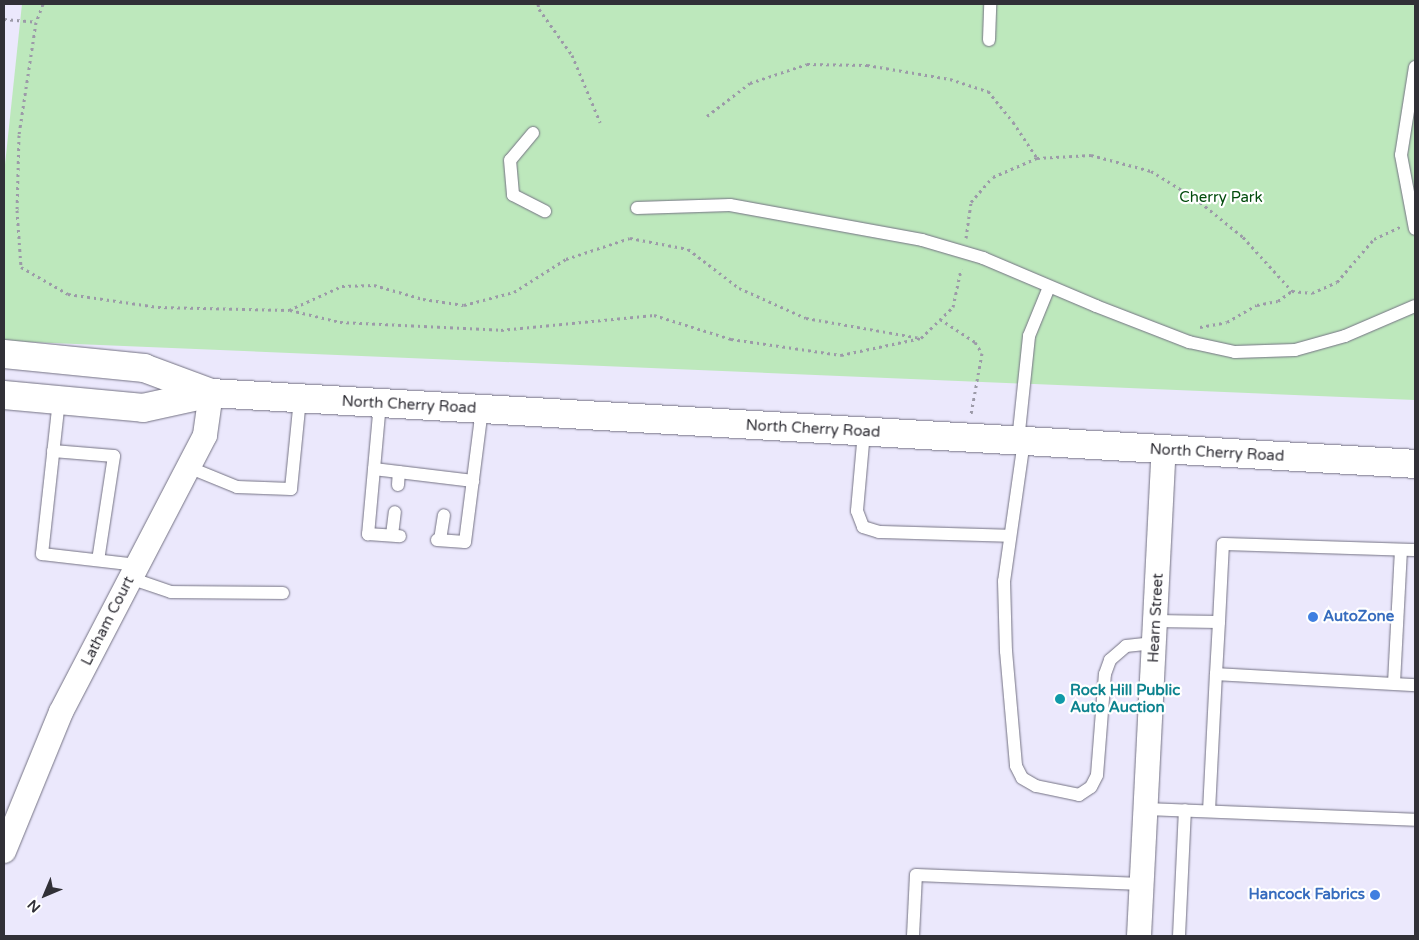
<!DOCTYPE html>
<html>
<head>
<meta charset="utf-8">
<style>
  body { margin:0 }
  #map { position:relative; width:1419px; height:940px; overflow:hidden; background:#ebe8fc; font-family:"Varela Round",sans-serif }
  div>[style] { position:absolute }
  .green>* { inset:0; background:#bde8bc }
  .path>* { height:3px; margin-top:-1.5px; transform-origin:0; background:repeating-linear-gradient(90deg,#9c9aa8 0 2.5px,transparent 0 6.5px) }
  .roads { filter:drop-shadow(0 0 1px #747283) drop-shadow(0 0 1px #747283) }
  .service>* { height:12px; margin:-6px; padding:0 6px; transform-origin:6px; border-radius:6px; background:#fff }
  .minor>* { height:24px; margin:-12px; padding:0 12px; transform-origin:12px; border-radius:12px; background:#fff }
  .primary>* { height:28px; margin:-14px; padding:0 14px; transform-origin:14px; border-radius:14px; background:#fff }
  .dots>* { width:14px; height:14px; translate:-50% -50%; box-sizing:border-box; border:2px solid #fff; border-radius:50% }
  span { translate:-50% -50%; white-space:nowrap; text-align:center; line-height:1.15; -webkit-text-stroke:4.5px #fff; paint-order:stroke }
  .park-label { font-size:15px; color:#024b0c }
  .street-label { font-size:15px; color:#313037 }
  .shop-label { font-size:15px; color:#366cbe; font-weight:700 }
  .left { translate:0 -50%; text-align:left }
  .right { translate:-100% -50%; text-align:right }
  .culture-label { font-size:15px; color:#0d838f; font-weight:700 }
  .frame { position:absolute; inset:0; border:5px solid #313037; pointer-events:none }
  .north { position:absolute; left:20px; top:870px; width:50px; height:50px; -webkit-text-stroke:4px #fff; paint-order:stroke; rotate:225deg; font-size:14px; font-weight:700; line-height:20px; text-align:center; color:#313037 }
  .north::after { content:''; display:block; margin:auto; width:18px; height:22px; background:#313037; clip-path:polygon(50% 0,100% 100%,50% 72%,0 100%) }
</style>
</head>
<body>
<div id="map">
  <div class="green">
    <div style="clip-path:polygon(22px 4px,1415px 4px,1415px 400px,4px 341px,4px 174px)"></div>
  </div>
  <div class="path">
    <div style="left:43px;top:4px;width:19px;rotate:111deg"></div>
    <div style="left:36px;top:22px;width:114px;rotate:98.6deg"></div>
    <div style="left:19px;top:135px;width:75px;rotate:91.5deg"></div>
    <div style="left:17px;top:210px;width:57px;rotate:86deg"></div>
    <div style="left:21px;top:267px;width:54px;rotate:29.9deg"></div>
    <div style="left:68px;top:294px;width:91px;rotate:8.2deg"></div>
    <div style="left:158px;top:307px;width:131px;rotate:1.3deg"></div>
    <div style="left:289px;top:310px;width:58px;rotate:-24.4deg"></div>
    <div style="left:342px;top:286px;width:32px;rotate:-2deg"></div>
    <div style="left:374px;top:285px;width:51px;rotate:15.9deg"></div>
    <div style="left:423px;top:299px;width:41px;rotate:8.3deg"></div>
    <div style="left:464px;top:305px;width:52px;rotate:-14.6deg"></div>
    <div style="left:514px;top:292px;width:62px;rotate:-32.4deg"></div>
    <div style="left:566px;top:259px;width:67px;rotate:-18.2deg"></div>
    <div style="left:630px;top:238px;width:59px;rotate:10.7deg"></div>
    <div style="left:688px;top:249px;width:64px;rotate:37.4deg"></div>
    <div style="left:739px;top:288px;width:73px;rotate:24.1deg"></div>
    <div style="left:806px;top:318px;width:117px;rotate:9.9deg"></div>
    <div style="left:538px;top:4px;width:5px;rotate:79deg"></div>
    <div style="left:539px;top:9px;width:57px;rotate:54.3deg"></div>
    <div style="left:572px;top:55px;width:73px;rotate:67.3deg"></div>
    <div style="left:4px;top:19px;width:32px;rotate:5deg"></div>
    <div style="left:707px;top:116px;width:54px;rotate:-37.5deg"></div>
    <div style="left:750px;top:83px;width:60px;rotate:-18.4deg"></div>
    <div style="left:807px;top:64px;width:60px;rotate:1deg"></div>
    <div style="left:867px;top:65px;width:84px;rotate:9.6deg"></div>
    <div style="left:950px;top:79px;width:40px;rotate:18deg"></div>
    <div style="left:988px;top:91px;width:40px;rotate:51deg"></div>
    <div style="left:1013px;top:122px;width:43px;rotate:56.3deg"></div>
    <div style="left:966px;top:238px;width:36px;rotate:-82deg"></div>
    <div style="left:971px;top:202px;width:33px;rotate:-49deg"></div>
    <div style="left:993px;top:177px;width:48px;rotate:-23.4deg"></div>
    <div style="left:1037px;top:158px;width:54px;rotate:-3.2deg"></div>
    <div style="left:1091px;top:155px;width:62px;rotate:14.9deg"></div>
    <div style="left:1151px;top:171px;width:52px;rotate:31.5deg"></div>
    <div style="left:1195px;top:198px;width:62px;rotate:39.1deg"></div>
    <div style="left:1243px;top:237px;width:73px;rotate:47.8deg"></div>
    <div style="left:290px;top:310px;width:51px;rotate:13.5deg"></div>
    <div style="left:340px;top:322px;width:161px;rotate:2.8deg"></div>
    <div style="left:501px;top:330px;width:154px;rotate:-5.6deg"></div>
    <div style="left:654px;top:315px;width:81px;rotate:17.3deg"></div>
    <div style="left:731px;top:339px;width:111px;rotate:8.3deg"></div>
    <div style="left:841px;top:355px;width:82px;rotate:-12deg"></div>
    <div style="left:921px;top:338px;width:45px;rotate:-44.1deg"></div>
    <div style="left:953px;top:307px;width:39px;rotate:-78deg"></div>
    <div style="left:940px;top:319px;width:42px;rotate:33.3deg"></div>
    <div style="left:975px;top:342px;width:13px;rotate:58deg"></div>
    <div style="left:982px;top:353px;width:62px;rotate:100.2deg"></div>
    <div style="left:1200px;top:327px;width:27px;rotate:-10deg"></div>
    <div style="left:1227px;top:322px;width:34px;rotate:-30deg"></div>
    <div style="left:1257px;top:305px;width:21px;rotate:-11deg"></div>
    <div style="left:1278px;top:301px;width:17px;rotate:-36deg"></div>
    <div style="left:1292px;top:291px;width:20px;rotate:6deg"></div>
    <div style="left:1312px;top:293px;width:27px;rotate:-24deg"></div>
    <div style="left:1337px;top:282px;width:57px;rotate:-49.3deg"></div>
    <div style="left:1374px;top:239px;width:29px;rotate:-25deg"></div>
  </div>
  <div class="roads">
    <div class="service">
      <div style="left:989px;top:40px;width:36px;rotate:-88deg"></div>
      <div style="left:1415px;top:67px;width:89px;rotate:99deg"></div>
      <div style="left:1401px;top:155px;width:75px;rotate:79.3deg"></div>
      <div style="left:533px;top:133px;width:35px;rotate:130deg"></div>
      <div style="left:510px;top:160px;width:35px;rotate:85deg"></div>
      <div style="left:513px;top:195px;width:36px;rotate:27deg"></div>
      <div style="left:637px;top:208px;width:93px;rotate:-1.8deg"></div>
      <div style="left:730px;top:205px;width:195px;rotate:10.3deg"></div>
      <div style="left:922px;top:240px;width:64px;rotate:16.4deg"></div>
      <div style="left:983px;top:258px;width:123px;rotate:23deg"></div>
      <div style="left:1096px;top:306px;width:100px;rotate:21.2deg"></div>
      <div style="left:1189px;top:342px;width:47px;rotate:12.3deg"></div>
      <div style="left:1235px;top:352px;width:60px;rotate:-1.9deg"></div>
      <div style="left:1295px;top:350px;width:52px;rotate:-15.6deg"></div>
      <div style="left:1345px;top:336px;width:76px;rotate:-23.2deg"></div>
      <div style="left:59px;top:400px;width:155px;rotate:96.3deg"></div>
      <div style="left:42px;top:554px;width:96px;rotate:6.6deg"></div>
      <div style="left:380px;top:403px;width:132px;rotate:95.2deg"></div>
      <div style="left:368px;top:534px;width:32px;rotate:4deg"></div>
      <div style="left:864px;top:432px;width:79px;rotate:95.1deg"></div>
      <div style="left:857px;top:511px;width:17px;rotate:69deg"></div>
      <div style="left:863px;top:527px;width:17px;rotate:17deg"></div>
      <div style="left:879px;top:532px;width:131px;rotate:1.7deg"></div>
      <div style="left:1018px;top:441px;width:106px;rotate:-84deg"></div>
      <div style="left:1029px;top:336px;width:53px;rotate:-67.8deg"></div>
      <div style="left:1024px;top:441px;width:141px;rotate:98.1deg"></div>
      <div style="left:1004px;top:581px;width:70px;rotate:88.4deg"></div>
      <div style="left:1006px;top:651px;width:115px;rotate:85deg"></div>
      <div style="left:1016px;top:766px;width:13px;rotate:63deg"></div>
      <div style="left:1022px;top:778px;width:16px;rotate:30deg"></div>
      <div style="left:1036px;top:786px;width:44px;rotate:11.8deg"></div>
      <div style="left:1079px;top:795px;width:14px;rotate:-34deg"></div>
      <div style="left:1091px;top:787px;width:13px;rotate:-63deg"></div>
      <div style="left:1097px;top:775px;width:101px;rotate:-85.5deg"></div>
      <div style="left:1105px;top:674px;width:15px;rotate:-70deg"></div>
      <div style="left:1110px;top:660px;width:21px;rotate:-41deg"></div>
      <div style="left:1126px;top:646px;width:28px;rotate:-6deg"></div>
      <div style="left:53px;top:451px;width:61px;rotate:4.7deg"></div>
      <div style="left:114px;top:456px;width:105px;rotate:98.7deg"></div>
      <div style="left:188px;top:467px;width:53px;rotate:22.2deg"></div>
      <div style="left:237px;top:487px;width:54px;rotate:2.1deg"></div>
      <div style="left:291px;top:489px;width:90px;rotate:-84.3deg"></div>
      <div style="left:374px;top:469px;width:100px;rotate:6.9deg"></div>
      <div style="left:398px;top:485px;width:13px;rotate:-86deg"></div>
      <div style="left:392px;top:535px;width:23px;rotate:-83deg"></div>
      <div style="left:437px;top:540px;width:28px;rotate:4deg"></div>
      <div style="left:465px;top:542px;width:134px;rotate:-82.7deg"></div>
      <div style="left:440px;top:540px;width:25px;rotate:-81deg"></div>
      <div style="left:130px;top:578px;width:43px;rotate:18.9deg"></div>
      <div style="left:171px;top:592px;width:112px;rotate:0.5deg"></div>
      <div style="left:1155px;top:621px;width:64px;rotate:0.9deg"></div>
      <div style="left:1219px;top:622px;width:78px;rotate:-87.1deg"></div>
      <div style="left:1223px;top:544px;width:192px;rotate:1.8deg"></div>
      <div style="left:1216px;top:674px;width:52px;rotate:-86.7deg"></div>
      <div style="left:1394px;top:683px;width:133px;rotate:-87deg"></div>
      <div style="left:1146px;top:809px;width:269px;rotate:2.3deg"></div>
      <div style="left:1209px;top:811px;width:137px;rotate:-87.1deg"></div>
      <div style="left:1216px;top:674px;width:199px;rotate:3.2deg"></div>
      <div style="left:913px;top:936px;width:61px;rotate:-87.2deg"></div>
      <div style="left:916px;top:875px;width:226px;rotate:2.3deg"></div>
      <div style="left:1179px;top:936px;width:126px;rotate:-87.3deg"></div>
    </div>
    <div class="minor">
      <div style="left:4px;top:851px;width:150px;rotate:-67.7deg"></div>
      <div style="left:61px;top:712px;width:312px;rotate:-62.5deg"></div>
      <div style="left:205px;top:435px;width:42px;rotate:-81.9deg"></div>
      <div style="left:1139px;top:936px;width:487px;rotate:-87.1deg"></div>
    </div>
    <div class="primary">
      <div style="left:4px;top:354px;width:141px;rotate:5.7deg"></div>
      <div style="left:144px;top:368px;width:72px;rotate:20.5deg"></div>
      <div style="left:4px;top:395px;width:140px;rotate:5.3deg"></div>
      <div style="left:143px;top:408px;width:70px;rotate:-12.4deg"></div>
      <div style="left:211px;top:393px;width:1206px;rotate:3.37deg"></div>
    </div>
  </div>
  <div class="dots">
    <div style="left:1313px;top:617px;background:#3f7fe0"></div>
    <div style="left:1060px;top:699px;background:#0f9aa8"></div>
    <div style="left:1375px;top:895px;background:#3f7fe0"></div>
  </div>
  <div class="park-label">
    <span style="left:1221px;top:198px">Cherry Park</span>
  </div>
  <div class="street-label">
    <span style="left:409px;top:405px;rotate:3deg">North Cherry Road</span>
    <span style="left:813px;top:429px;rotate:3deg">North Cherry Road</span>
    <span style="left:1217px;top:453px;rotate:3deg">North Cherry Road</span>
    <span style="left:1156px;top:618px;rotate:-87deg">Hearn Street</span>
    <span style="left:108px;top:621px;rotate:-63deg">Latham Court</span>
  </div>
  <div class="shop-label">
    <span class="left" style="left:1323px;top:617px">AutoZone</span>
    <span class="right" style="left:1365px;top:895px">Hancock Fabrics</span>
  </div>
  <div class="culture-label">
    <span class="left" style="left:1070px;top:699px">Rock Hill Public<br>Auto Auction</span>
  </div>
  <div class="frame"></div>
  <div class="north">N</div>
</div>
</body>
</html>
